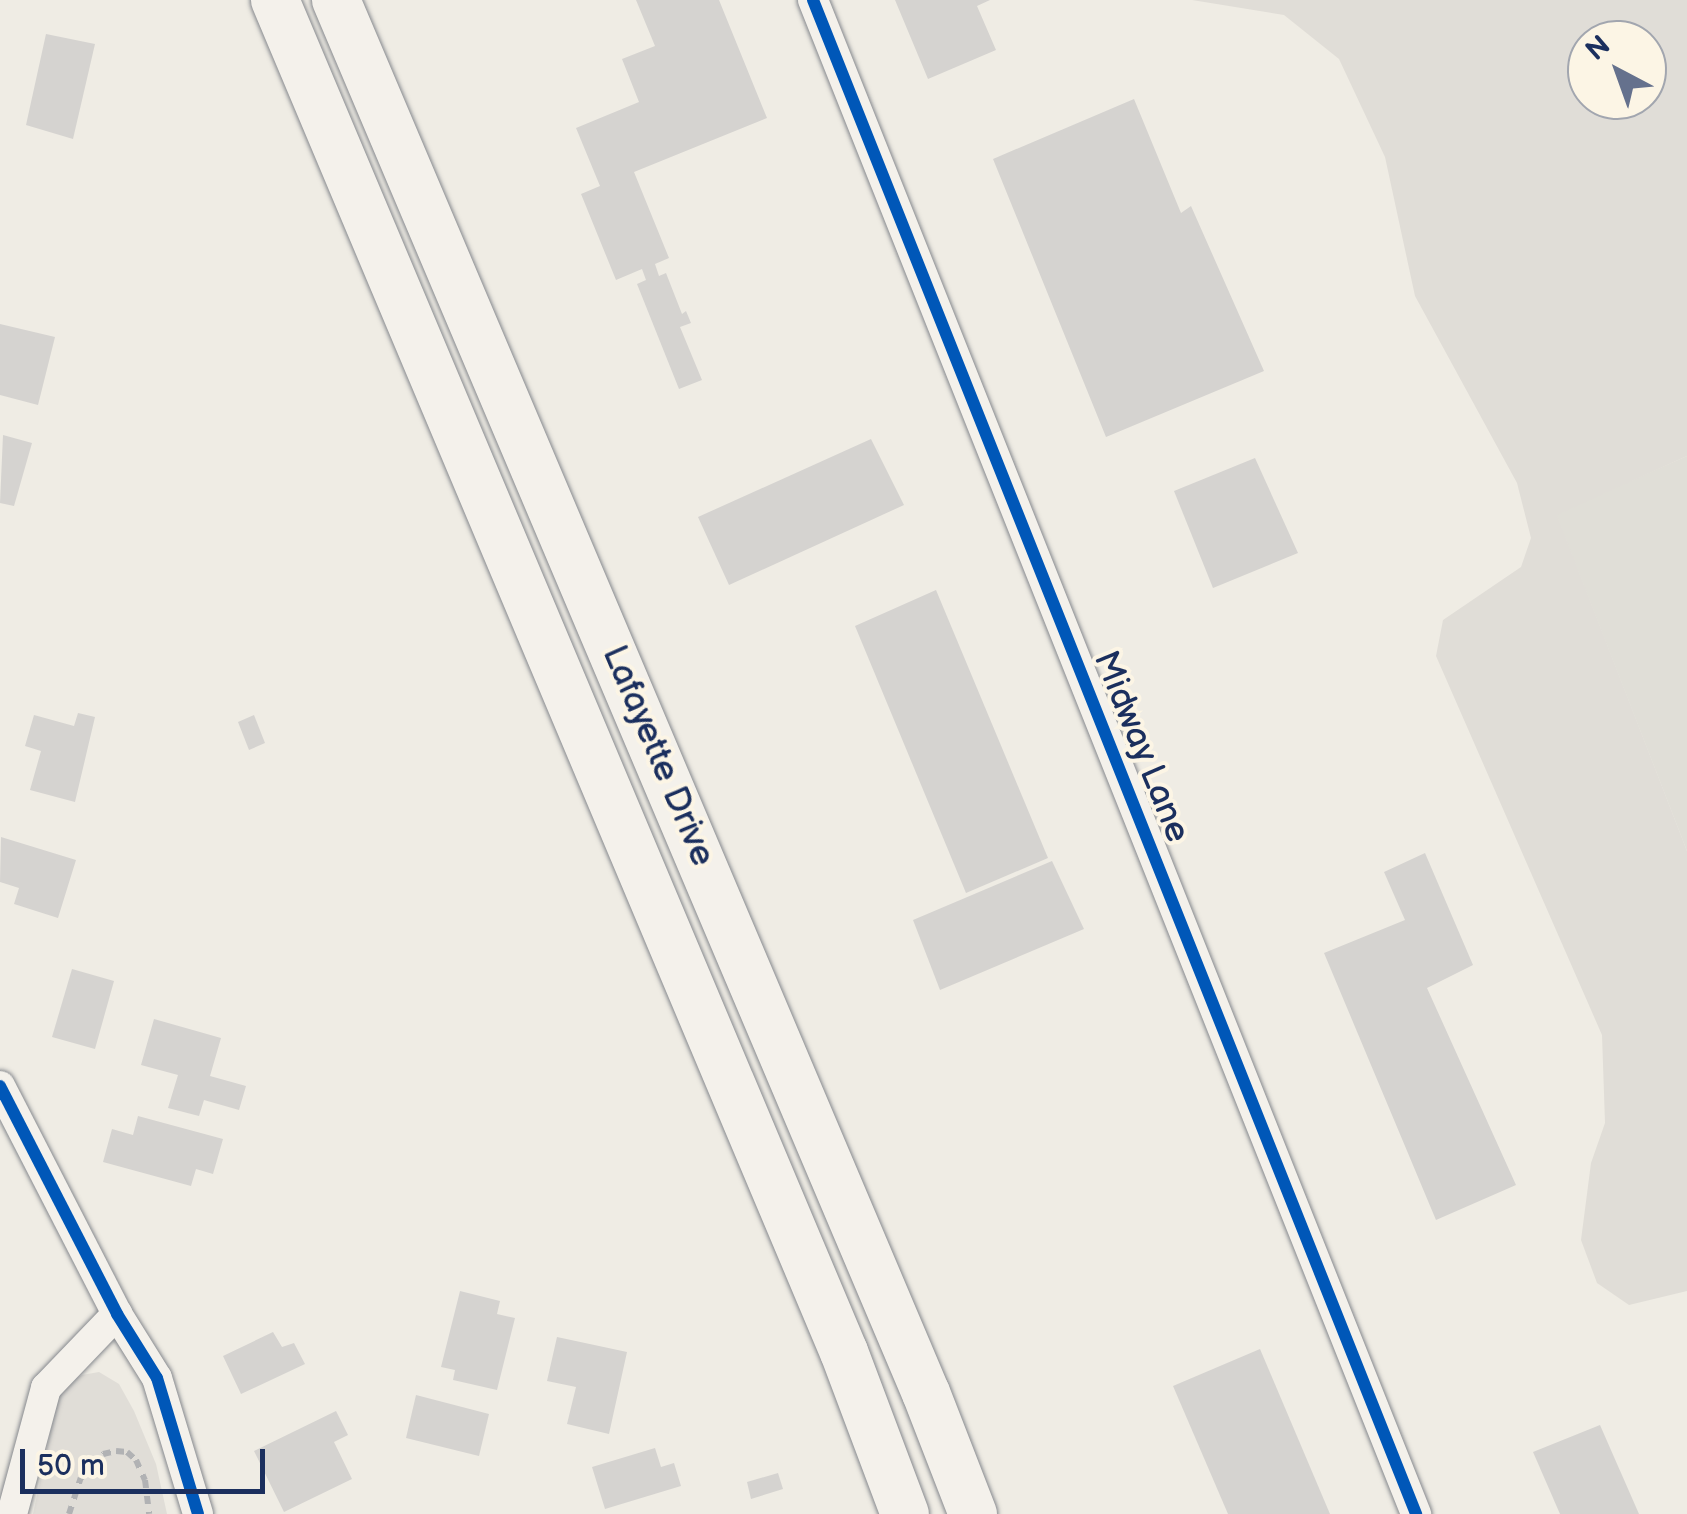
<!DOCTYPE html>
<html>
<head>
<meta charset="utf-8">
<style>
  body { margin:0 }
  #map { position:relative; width:1687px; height:1514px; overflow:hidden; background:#efece4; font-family:"Balsamiq Sans",sans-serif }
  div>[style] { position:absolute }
  .built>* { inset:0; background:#e0ded7 }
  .green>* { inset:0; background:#e0ddd7 }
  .building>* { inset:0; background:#d5d3d0 }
  .path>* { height:6px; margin-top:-3px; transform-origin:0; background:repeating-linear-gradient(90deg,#b1b2b4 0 8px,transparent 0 16px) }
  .roads { filter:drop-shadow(0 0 2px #86898e) drop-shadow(0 0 2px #86898e) }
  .street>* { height:30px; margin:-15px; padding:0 15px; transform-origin:15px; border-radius:15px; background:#f4f1eb }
  .primary>* { height:48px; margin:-24px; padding:0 24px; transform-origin:24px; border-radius:24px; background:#f4f1eb }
  .cycleway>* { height:12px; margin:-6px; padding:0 6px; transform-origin:6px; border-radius:6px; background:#0057b8 }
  span { translate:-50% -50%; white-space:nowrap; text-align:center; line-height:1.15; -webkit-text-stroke:8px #fcf5e5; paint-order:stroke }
  .street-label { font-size:35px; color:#1b2f5e }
  .north { position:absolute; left:1567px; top:20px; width:100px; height:100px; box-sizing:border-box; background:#fcf5e5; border:2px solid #a2a6af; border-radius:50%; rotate:319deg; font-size:28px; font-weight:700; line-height:40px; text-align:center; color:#1b2f5e }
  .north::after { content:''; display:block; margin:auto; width:35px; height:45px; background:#65718d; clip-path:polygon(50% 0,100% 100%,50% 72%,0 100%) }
  .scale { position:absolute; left:20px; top:1449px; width:245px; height:45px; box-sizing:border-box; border:5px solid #1b2f5e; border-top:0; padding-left:12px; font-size:30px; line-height:35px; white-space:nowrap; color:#1b2f5e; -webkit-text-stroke:8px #fcf5e5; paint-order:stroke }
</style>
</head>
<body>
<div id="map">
  <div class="built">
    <div style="clip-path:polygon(1687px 456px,1687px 851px,1556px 514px)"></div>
  </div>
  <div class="green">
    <div style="clip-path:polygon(evenodd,1192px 0,1687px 0,1687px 456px,1557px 515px,1687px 851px,1687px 1291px,1629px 1305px,1597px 1283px,1581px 1240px,1591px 1163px,1605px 1123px,1602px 1035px,1436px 656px,1443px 620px,1521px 567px,1531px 538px,1517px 483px,1415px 296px,1385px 157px,1339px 59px,1284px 15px,1192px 0,1647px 40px,1647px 100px,1587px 100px,1587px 40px,1647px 40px)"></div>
    <div style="clip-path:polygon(99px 1372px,119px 1384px,134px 1411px,156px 1464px,167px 1514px,33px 1514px,57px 1401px,66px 1384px,82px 1375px)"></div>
  </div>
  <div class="building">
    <div style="clip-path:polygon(636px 0,719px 0,767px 118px,634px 172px,669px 258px,655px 264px,659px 276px,666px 273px,682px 314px,686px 311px,691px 323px,680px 327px,702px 380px,679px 389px,637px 284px,646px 280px,642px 269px,616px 280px,581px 194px,600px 186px,576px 128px,639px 102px,622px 59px,655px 46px)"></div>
    <div style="clip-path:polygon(895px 0,990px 0,977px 6px,996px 50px,928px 79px)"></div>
    <div style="clip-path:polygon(46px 34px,95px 44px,73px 139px,26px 125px)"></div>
    <div style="clip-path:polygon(1134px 99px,1181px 213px,1191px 206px,1264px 371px,1106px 437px,993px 159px)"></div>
    <div style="clip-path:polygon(0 324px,55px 337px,38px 405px,0 395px)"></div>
    <div style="clip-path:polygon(3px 435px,32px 443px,14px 506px,0 503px)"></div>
    <div style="clip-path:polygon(871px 439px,904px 505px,729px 585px,698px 517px)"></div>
    <div style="clip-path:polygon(1255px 458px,1298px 553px,1213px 588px,1174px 491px)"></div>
    <div style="clip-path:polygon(936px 590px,1048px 858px,966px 893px,855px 626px)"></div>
    <div style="clip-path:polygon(78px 713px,95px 717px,75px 802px,30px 790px,41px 751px,25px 746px,34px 715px,74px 726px)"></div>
    <div style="clip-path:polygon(254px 715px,265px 743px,249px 750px,238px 722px)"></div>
    <div style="clip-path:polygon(1px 837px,76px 860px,58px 918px,14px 904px,19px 888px,0 882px)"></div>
    <div style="clip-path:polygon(1425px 853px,1473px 965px,1427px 988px,1516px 1185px,1436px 1220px,1324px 953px,1405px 920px,1384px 872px)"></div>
    <div style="clip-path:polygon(1052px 861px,1084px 929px,940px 990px,913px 920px)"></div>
    <div style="clip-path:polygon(72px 969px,114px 981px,95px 1049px,52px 1037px)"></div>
    <div style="clip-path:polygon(154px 1019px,221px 1038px,210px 1076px,246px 1086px,239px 1110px,204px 1100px,199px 1116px,168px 1108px,178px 1075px,141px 1065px)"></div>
    <div style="clip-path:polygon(138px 1116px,223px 1139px,213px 1174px,196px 1169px,191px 1186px,103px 1162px,112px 1129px,133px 1135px)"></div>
    <div style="clip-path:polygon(460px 1291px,500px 1301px,497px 1314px,515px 1318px,497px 1390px,453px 1380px,455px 1370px,441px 1367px)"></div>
    <div style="clip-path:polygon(273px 1332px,282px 1347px,294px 1343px,305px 1364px,241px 1394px,223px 1356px)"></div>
    <div style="clip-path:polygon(557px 1337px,627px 1352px,609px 1434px,567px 1424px,576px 1387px,547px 1381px)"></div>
    <div style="clip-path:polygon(1260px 1349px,1330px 1514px,1228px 1514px,1173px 1386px)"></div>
    <div style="clip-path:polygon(416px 1395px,489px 1414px,479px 1456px,406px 1438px)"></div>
    <div style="clip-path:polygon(336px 1411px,348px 1435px,334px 1442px,352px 1479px,284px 1512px,254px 1451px)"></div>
    <div style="clip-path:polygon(1600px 1425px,1639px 1514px,1560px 1514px,1533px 1452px)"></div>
    <div style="clip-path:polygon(655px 1448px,661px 1467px,674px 1463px,681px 1486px,605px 1509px,592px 1467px)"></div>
    <div style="clip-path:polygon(778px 1473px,783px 1489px,751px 1499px,747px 1482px)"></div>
  </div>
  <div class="path">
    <div style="left:69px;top:1514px;width:38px;rotate:-72deg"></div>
    <div style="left:81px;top:1478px;width:33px;rotate:-47deg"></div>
    <div style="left:103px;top:1454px;width:13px;rotate:-13deg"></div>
    <div style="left:116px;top:1451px;width:11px;rotate:5deg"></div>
    <div style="left:127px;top:1452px;width:12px;rotate:42deg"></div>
    <div style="left:136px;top:1460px;width:22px;rotate:66deg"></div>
    <div style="left:145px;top:1480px;width:34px;rotate:83deg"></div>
  </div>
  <div class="roads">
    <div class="street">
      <div style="left:813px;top:0;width:1630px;rotate:68.28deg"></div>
      <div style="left:0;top:1086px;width:256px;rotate:62.8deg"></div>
      <div style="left:117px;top:1314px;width:75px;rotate:58deg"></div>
      <div style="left:157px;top:1378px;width:142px;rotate:73.2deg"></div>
      <div style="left:12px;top:1514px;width:131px;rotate:-74.9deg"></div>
      <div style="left:46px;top:1388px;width:103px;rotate:-46.2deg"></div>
    </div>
    <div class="primary">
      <div style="left:275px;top:0;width:1467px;rotate:67.18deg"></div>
      <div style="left:844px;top:1352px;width:173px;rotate:69.4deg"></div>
      <div style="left:336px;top:0;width:1513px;rotate:67.05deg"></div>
      <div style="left:926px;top:1393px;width:130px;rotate:68.8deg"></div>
    </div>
  </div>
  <div class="cycleway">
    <div style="left:813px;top:0;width:1630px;rotate:68.28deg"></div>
    <div style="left:0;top:1086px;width:256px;rotate:62.8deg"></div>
    <div style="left:117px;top:1314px;width:75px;rotate:58deg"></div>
    <div style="left:157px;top:1378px;width:142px;rotate:73.2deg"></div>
  </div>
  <div class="street-label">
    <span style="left:1141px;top:747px;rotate:68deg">Midway Lane</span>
    <span style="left:658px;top:756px;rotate:67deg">Lafayette Drive</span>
  </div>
  <div class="north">N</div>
  <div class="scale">50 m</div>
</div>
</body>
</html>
